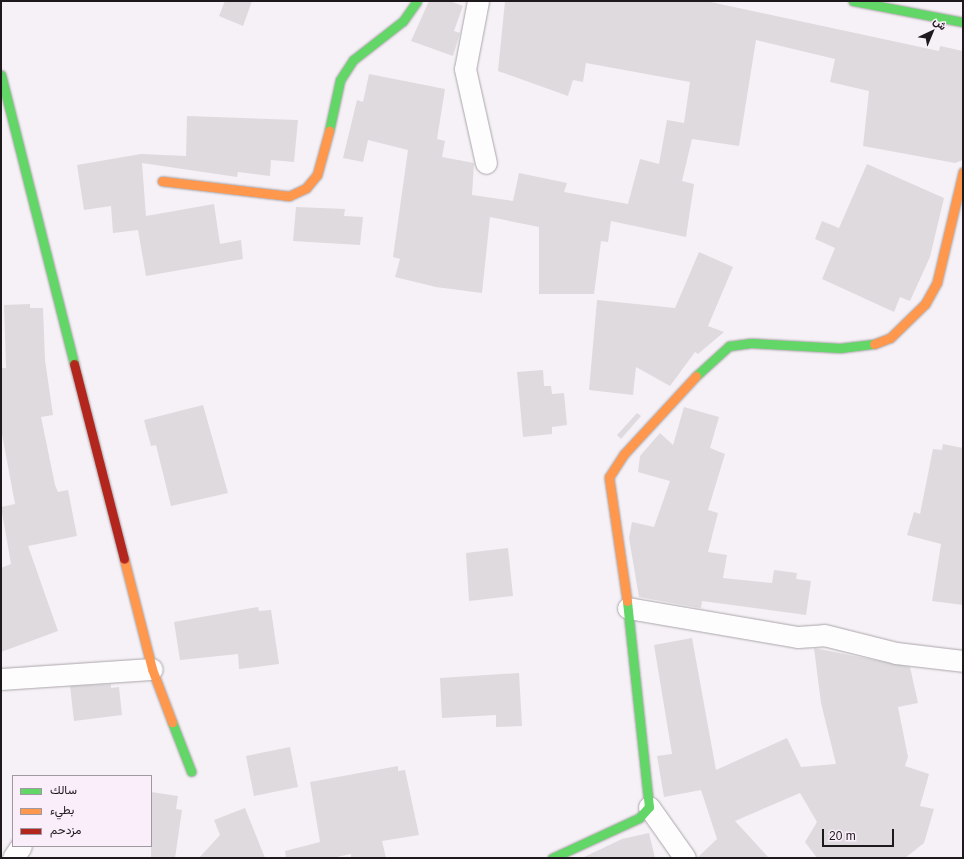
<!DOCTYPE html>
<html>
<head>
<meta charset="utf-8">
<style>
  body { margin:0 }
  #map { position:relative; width:964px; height:859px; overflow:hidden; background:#f6f1f6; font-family:Helvetica,Vazirmatn,sans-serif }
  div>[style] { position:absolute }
  .building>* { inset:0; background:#dedade }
  .roads { filter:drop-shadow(0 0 1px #aaa6aa) drop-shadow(0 0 1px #aaa6aa) }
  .street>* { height:21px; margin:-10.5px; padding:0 10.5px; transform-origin:10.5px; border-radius:10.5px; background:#fefdfe }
  .fast>* { height:9px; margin:-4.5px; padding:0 4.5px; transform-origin:4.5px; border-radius:4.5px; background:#63d668 }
  .slow>* { height:9px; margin:-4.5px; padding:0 4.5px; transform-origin:4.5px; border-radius:4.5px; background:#ff974d }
  .jam>* { height:9px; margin:-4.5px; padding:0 4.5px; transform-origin:4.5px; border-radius:4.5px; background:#b3261e }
  span { translate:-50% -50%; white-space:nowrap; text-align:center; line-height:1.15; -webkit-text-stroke:3.5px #f9eef9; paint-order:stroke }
  .frame { position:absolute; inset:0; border:2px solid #1d191d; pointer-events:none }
  .legend { position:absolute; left:12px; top:775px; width:140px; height:72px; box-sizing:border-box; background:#f9eef9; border:1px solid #a199a1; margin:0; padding:5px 7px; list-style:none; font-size:12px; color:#1d191d }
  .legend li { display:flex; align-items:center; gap:8px; height:20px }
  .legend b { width:20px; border:1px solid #a199a1 }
  .north { position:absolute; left:912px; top:12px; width:40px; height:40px; -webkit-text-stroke:3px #f9eef9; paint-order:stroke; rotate:44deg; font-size:11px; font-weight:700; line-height:16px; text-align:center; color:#1d191d }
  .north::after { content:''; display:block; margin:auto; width:14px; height:18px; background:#1d191d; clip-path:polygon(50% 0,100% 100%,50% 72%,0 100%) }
  .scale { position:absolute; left:822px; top:829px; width:72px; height:18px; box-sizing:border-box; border:2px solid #1d191d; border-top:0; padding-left:5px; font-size:12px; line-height:14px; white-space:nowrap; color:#1d191d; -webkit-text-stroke:3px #f9eef9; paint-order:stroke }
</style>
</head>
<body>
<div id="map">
  <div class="building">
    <div style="clip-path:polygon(225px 1px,252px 1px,243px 26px,219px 16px)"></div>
    <div style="clip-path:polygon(429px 1px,450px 1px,463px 6px,454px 31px,460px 33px,453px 56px,411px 41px)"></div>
    <div style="clip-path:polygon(505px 1px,706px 1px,939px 51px,940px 46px,963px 51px,963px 160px,955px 163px,863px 146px,869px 91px,830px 82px,835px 59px,756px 40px,739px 146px,692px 139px,682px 181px,694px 184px,686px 237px,611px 221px,608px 242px,601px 241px,594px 294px,539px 294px,539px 227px,490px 217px,482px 293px,436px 287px,395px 277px,400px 259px,393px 257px,408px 150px,368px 140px,363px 162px,343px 158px,357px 100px,363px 102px,369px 74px,445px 89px,437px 139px,445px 141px,442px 157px,474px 163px,472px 195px,513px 201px,519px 173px,567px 183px,564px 192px,628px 204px,640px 159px,659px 164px,667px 120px,684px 123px,690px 82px,586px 63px,583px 82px,573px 80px,568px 96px,498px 71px)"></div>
    <div style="clip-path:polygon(187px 116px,298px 120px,294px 162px,271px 160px,270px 176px,238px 172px,237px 177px,142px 163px,146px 216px,214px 204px,220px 244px,241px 240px,243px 259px,146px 276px,138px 230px,113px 233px,111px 206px,84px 210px,77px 165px,141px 154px,186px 156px)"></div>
    <div style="clip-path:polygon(867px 164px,944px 198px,930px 257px,910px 301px,900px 297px,894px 312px,822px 279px,835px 248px,815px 239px,822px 221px,839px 228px)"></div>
    <div style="clip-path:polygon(296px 207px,345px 209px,344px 216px,363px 217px,360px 245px,293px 241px)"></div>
    <div style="clip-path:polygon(699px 252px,733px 267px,708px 326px,724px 332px,698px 354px,695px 352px,670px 386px,636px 367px,633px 395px,589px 390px,597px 300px,675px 308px)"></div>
    <div style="clip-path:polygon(30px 304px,30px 308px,43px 308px,45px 360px,53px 415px,41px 417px,55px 485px,58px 492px,68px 490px,77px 536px,28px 546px,58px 631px,1px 652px,1px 568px,11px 564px,1px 507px,15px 504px,1px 429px,1px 368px,6px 368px,4px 305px)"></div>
    <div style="clip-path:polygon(543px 370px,544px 386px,551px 386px,552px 394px,564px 393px,567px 425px,552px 427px,552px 434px,523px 437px,517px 372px)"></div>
    <div style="clip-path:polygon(203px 405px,228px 493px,171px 506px,156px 445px,151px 446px,144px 420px)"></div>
    <div style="clip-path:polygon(684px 407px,719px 417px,710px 448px,725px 454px,708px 510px,718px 513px,708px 552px,727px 555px,723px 578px,772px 583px,774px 570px,797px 573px,796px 579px,811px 581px,806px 615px,702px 601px,701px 608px,694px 607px,639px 597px,629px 538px,632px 522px,654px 527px,670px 481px,638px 472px,640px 456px,660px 433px,673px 445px)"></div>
    <div style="clip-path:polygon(637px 413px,641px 416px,621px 439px,617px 435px)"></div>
    <div style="clip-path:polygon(943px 444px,963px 448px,963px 605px,932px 601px,941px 544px,907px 535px,914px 512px,920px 514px,933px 449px,942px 450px)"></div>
    <div style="clip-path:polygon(508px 548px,513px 596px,469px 601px,466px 553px)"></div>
    <div style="clip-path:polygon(258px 607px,259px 611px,271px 610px,279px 664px,239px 669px,238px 654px,180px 660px,174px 622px)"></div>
    <div style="clip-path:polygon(692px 638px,716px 770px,787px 738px,801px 767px,836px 764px,821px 703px,814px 648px,910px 667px,918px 703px,898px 707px,908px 757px,905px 766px,929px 774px,920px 806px,934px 809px,924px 843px,905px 858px,817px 858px,805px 842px,817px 822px,800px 793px,735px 821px,769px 858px,697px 858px,717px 839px,701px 790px,664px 797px,657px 756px,672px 754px,654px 645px)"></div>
    <div style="clip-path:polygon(519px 673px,522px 726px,496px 727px,496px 715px,442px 718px,440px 678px)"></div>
    <div style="clip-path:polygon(111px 684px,111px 688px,119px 687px,122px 715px,74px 721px,70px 686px)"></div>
    <div style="clip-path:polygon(290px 747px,298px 787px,254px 796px,246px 756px)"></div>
    <div style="clip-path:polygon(398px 766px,398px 771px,405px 770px,419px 835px,382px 841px,386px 858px,351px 858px,351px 854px,332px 858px,286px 858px,285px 851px,320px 842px,310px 782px)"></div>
    <div style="clip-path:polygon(151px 792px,178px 796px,176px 809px,182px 810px,175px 858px,151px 858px)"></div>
    <div style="clip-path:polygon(245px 808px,265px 858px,199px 858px,220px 835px,214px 820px)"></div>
    <div style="clip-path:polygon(649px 833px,655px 858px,582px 858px,622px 839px)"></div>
  </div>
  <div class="roads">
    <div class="street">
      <div style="left:478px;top:1px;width:69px;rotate:100.8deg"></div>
      <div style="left:465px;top:69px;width:96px;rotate:77.4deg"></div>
      <div style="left:628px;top:608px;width:172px;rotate:9.7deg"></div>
      <div style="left:798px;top:637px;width:26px;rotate:-4deg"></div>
      <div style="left:824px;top:635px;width:74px;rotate:14deg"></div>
      <div style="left:896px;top:653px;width:67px;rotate:6.8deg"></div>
      <div style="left:1px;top:679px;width:151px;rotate:-3.8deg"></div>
      <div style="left:649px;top:807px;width:62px;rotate:54.8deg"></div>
      <div style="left:13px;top:858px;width:14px;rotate:-56deg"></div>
    </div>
    <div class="fast">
      <div style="left:853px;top:1px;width:112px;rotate:10.8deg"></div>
      <div style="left:1px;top:75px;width:298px;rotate:75.8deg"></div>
      <div style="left:329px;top:131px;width:52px;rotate:-77.8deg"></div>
      <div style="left:340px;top:80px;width:24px;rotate:-57deg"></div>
      <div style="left:353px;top:60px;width:63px;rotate:-38deg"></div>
      <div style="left:403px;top:21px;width:24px;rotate:-55deg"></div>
      <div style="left:696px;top:376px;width:45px;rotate:-42.3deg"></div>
      <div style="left:729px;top:346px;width:22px;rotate:-8deg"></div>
      <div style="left:751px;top:343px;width:89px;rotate:3.2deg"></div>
      <div style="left:840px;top:348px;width:34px;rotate:-7deg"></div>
      <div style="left:172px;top:722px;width:53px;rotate:68.8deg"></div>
      <div style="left:552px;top:858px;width:96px;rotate:-24.7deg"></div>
      <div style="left:639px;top:818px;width:15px;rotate:-48deg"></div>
      <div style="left:649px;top:807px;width:207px;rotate:-96.1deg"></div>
    </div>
    <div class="slow">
      <div style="left:162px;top:181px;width:128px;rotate:6.7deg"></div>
      <div style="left:289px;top:196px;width:19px;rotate:-25deg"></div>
      <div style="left:306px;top:188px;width:17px;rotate:-50deg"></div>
      <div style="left:317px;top:175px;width:46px;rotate:-74.7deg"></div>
      <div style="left:874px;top:344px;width:17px;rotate:-21deg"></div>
      <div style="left:890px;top:338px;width:49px;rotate:-44.2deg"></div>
      <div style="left:925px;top:304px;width:25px;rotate:-61deg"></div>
      <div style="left:937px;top:282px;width:113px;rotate:-76.7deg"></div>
      <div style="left:124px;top:559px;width:114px;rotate:75.7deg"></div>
      <div style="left:152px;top:669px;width:57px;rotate:69.3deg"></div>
      <div style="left:627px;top:601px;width:125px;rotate:-98.3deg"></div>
      <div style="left:609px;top:477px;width:27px;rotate:-57deg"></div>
      <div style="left:624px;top:454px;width:106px;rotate:-47.3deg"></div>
    </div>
    <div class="jam">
      <div style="left:74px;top:364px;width:201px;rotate:75.6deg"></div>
    </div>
  </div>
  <div class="frame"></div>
  <ul class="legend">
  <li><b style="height:5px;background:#63d668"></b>سالك</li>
  <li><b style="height:5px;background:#ff974d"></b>بطيء</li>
  <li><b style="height:5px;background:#b3261e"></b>مزدحم</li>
  </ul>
  <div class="north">ش</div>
  <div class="scale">20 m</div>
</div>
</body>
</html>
